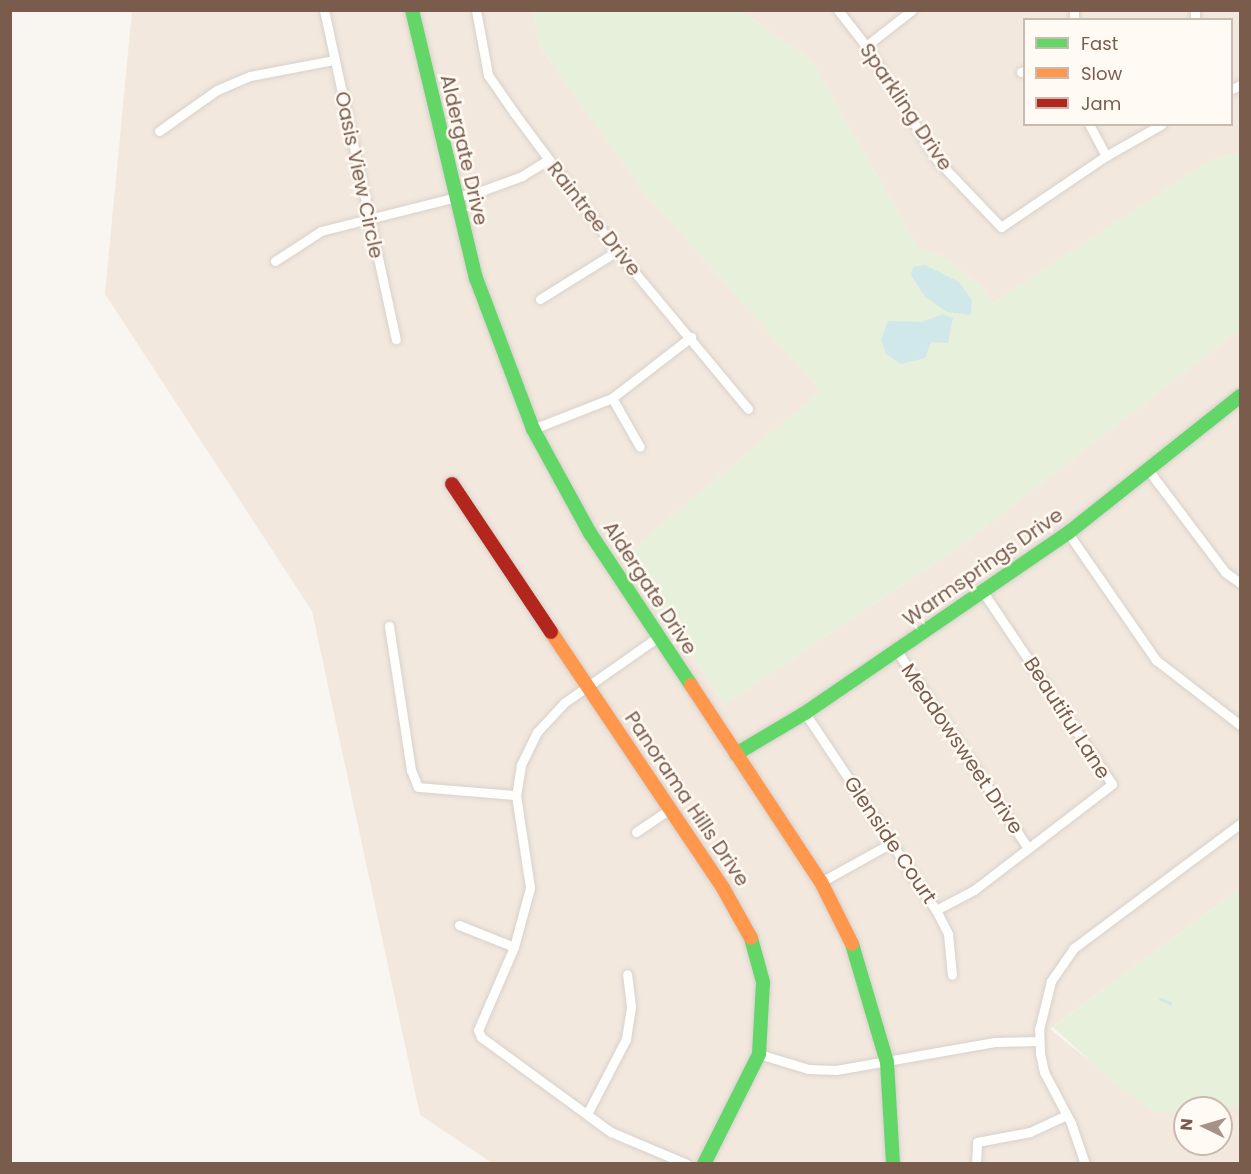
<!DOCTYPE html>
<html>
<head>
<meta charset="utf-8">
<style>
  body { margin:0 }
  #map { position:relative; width:1251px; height:1174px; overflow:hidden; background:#f9f5f0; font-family:Poppins,sans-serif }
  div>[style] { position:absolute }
  .residential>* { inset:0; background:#f2e8de }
  .green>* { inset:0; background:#e7f0db }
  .water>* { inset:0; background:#d0e8ea }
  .stream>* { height:3px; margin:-1.5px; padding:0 1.5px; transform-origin:1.5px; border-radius:1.5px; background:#d0e8ea }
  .roads { filter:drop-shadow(0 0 2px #d7d1cb) drop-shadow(0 0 2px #d7d1cb) }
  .street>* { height:9px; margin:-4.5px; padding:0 4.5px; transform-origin:4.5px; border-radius:4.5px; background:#fefefd }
  .fast>* { height:14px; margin:-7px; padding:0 7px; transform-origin:7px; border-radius:7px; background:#63d668 }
  .slow>* { height:14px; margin:-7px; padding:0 7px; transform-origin:7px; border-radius:7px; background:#ff974d }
  .jam>* { height:14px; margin:-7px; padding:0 7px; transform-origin:7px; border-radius:7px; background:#b3261e }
  span { translate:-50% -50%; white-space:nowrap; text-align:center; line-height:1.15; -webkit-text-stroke:5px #fffaf3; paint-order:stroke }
  .street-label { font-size:20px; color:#7a5c4d }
  .frame { position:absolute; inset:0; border:12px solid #7a5c4d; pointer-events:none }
  .legend { position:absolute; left:1023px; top:18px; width:210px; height:108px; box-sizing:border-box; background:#fffaf3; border:2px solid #cabbb1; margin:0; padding:8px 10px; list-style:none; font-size:18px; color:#7a5c4d }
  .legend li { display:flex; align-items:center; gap:12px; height:30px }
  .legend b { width:30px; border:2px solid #cabbb1 }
  .north { position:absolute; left:1173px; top:1096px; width:60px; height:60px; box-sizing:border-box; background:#fffaf3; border:2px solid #cabbb1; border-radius:50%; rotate:275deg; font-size:16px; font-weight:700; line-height:24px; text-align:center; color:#7a5c4d }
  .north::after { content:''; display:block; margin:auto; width:21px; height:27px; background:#a69286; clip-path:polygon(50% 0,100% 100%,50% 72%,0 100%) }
</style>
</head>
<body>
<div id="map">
  <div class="residential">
    <div style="clip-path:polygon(132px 11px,532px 11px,541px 48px,643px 191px,821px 391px,625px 556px,724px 705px,966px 542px,1240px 329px,1240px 888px,1050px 1029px,1155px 1113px,1185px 1110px,1185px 1144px,1221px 1144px,1221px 1108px,1210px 1108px,1240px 1105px,1240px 1163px,492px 1163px,420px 1115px,312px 611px,105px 294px)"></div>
    <div style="clip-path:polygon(evenodd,741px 11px,1240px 11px,1240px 153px,1211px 160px,992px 304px,980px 285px,944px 257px,918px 248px,811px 60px,741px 11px,1024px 20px,1232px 20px,1232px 124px,1024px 124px,1024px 20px)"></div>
  </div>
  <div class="green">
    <div style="clip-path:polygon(532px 10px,741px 11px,811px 60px,918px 248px,944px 257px,980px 285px,992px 304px,1211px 160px,1240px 153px,1240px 329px,966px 542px,724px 705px,625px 556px,821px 391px,643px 191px,541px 48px)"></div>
    <div style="clip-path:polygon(1240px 888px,1240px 1105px,1155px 1113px,1113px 1082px,1053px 1027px)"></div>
  </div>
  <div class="water">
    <div style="clip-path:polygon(925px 265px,959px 282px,972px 300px,971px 315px,947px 312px,925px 297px,911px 275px,913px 267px)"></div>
    <div style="clip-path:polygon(943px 314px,953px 318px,948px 343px,931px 342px,925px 358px,901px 364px,886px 354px,881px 340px,888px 321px,922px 322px)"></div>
  </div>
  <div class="stream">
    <div style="left:1160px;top:999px;width:11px;rotate:22deg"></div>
  </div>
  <div class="roads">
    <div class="street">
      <div style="left:324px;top:10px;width:337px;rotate:77.7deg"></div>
      <div style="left:476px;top:10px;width:66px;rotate:79.5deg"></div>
      <div style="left:488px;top:75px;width:47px;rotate:55.3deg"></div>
      <div style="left:515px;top:114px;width:171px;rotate:53.3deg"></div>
      <div style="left:617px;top:251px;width:205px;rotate:50.3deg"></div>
      <div style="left:838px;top:10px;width:46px;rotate:52.1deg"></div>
      <div style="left:866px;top:46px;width:134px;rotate:58.1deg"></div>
      <div style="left:937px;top:160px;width:93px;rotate:46.3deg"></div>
      <div style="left:1001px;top:227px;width:127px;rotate:-34.1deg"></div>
      <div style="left:1106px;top:156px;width:64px;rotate:-29.7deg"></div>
      <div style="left:1074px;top:10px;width:10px;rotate:90deg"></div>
      <div style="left:1195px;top:10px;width:10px;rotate:90deg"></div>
      <div style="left:866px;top:46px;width:58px;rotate:-38deg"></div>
      <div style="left:1021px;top:72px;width:3px;rotate:-18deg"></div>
      <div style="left:1232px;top:89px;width:9px;rotate:-27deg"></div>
      <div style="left:1089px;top:124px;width:36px;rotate:62deg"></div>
      <div style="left:159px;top:131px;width:71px;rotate:-35.3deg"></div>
      <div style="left:217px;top:90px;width:36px;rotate:-23deg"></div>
      <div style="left:250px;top:76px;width:86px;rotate:-10.8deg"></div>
      <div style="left:275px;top:261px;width:55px;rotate:-33.1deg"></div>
      <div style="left:321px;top:231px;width:168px;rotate:-14.1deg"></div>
      <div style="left:484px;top:190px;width:40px;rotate:-20.2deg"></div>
      <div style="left:522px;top:176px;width:31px;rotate:-32deg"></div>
      <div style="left:540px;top:299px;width:91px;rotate:-31.9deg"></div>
      <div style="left:612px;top:398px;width:56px;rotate:60.3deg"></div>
      <div style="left:533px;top:429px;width:85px;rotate:-21.4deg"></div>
      <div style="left:612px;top:398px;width:100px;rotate:-37.7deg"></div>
      <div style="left:1149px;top:471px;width:126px;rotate:53deg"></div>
      <div style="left:1225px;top:572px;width:19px;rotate:36deg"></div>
      <div style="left:1068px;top:533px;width:155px;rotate:55.3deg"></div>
      <div style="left:1156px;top:660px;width:106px;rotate:37.7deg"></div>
      <div style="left:389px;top:626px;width:146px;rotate:81.3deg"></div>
      <div style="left:411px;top:770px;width:18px;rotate:68deg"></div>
      <div style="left:418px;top:787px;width:98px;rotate:4.7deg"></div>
      <div style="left:658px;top:637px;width:113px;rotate:145deg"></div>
      <div style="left:565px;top:702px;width:41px;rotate:133deg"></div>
      <div style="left:537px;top:732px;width:37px;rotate:116deg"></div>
      <div style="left:521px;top:765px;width:30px;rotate:99deg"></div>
      <div style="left:516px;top:795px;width:94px;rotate:81.4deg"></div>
      <div style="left:530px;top:888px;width:61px;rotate:105.2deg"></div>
      <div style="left:514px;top:947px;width:90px;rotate:113.4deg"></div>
      <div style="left:478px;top:1030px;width:8px;rotate:67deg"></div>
      <div style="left:481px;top:1037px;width:161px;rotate:36.2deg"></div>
      <div style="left:611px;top:1132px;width:82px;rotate:22.8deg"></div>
      <div style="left:897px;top:651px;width:235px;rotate:56.4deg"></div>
      <div style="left:805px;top:713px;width:237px;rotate:56.4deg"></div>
      <div style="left:936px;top:910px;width:27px;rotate:63deg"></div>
      <div style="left:948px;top:934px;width:41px;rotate:84.4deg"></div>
      <div style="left:636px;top:832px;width:40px;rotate:-34deg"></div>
      <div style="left:821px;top:882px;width:80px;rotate:-29.1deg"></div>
      <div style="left:936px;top:910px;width:43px;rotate:-27.8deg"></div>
      <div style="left:974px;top:890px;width:174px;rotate:-37.5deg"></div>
      <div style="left:1112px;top:784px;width:231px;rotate:-123.9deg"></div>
      <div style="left:459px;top:925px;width:59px;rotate:21.8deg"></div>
      <div style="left:759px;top:1054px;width:51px;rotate:17deg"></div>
      <div style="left:808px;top:1069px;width:28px;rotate:2deg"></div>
      <div style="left:836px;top:1070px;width:161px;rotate:-10deg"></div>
      <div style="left:995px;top:1042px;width:43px;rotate:-1.3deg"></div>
      <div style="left:587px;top:1114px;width:85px;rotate:-62.5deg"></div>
      <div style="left:626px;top:1039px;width:33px;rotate:-81deg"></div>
      <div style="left:631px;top:1006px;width:32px;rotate:-97deg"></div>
      <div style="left:976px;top:1164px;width:22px;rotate:-87deg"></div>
      <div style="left:977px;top:1142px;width:54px;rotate:-10.7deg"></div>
      <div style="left:1030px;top:1132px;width:40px;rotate:-25deg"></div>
      <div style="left:1085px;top:1164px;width:43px;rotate:-108.9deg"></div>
      <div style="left:1071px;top:1123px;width:58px;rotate:-117.9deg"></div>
      <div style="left:1044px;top:1072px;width:19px;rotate:-102deg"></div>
      <div style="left:1040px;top:1053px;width:23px;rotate:-92deg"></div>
      <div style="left:1039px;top:1030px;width:50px;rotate:-76.2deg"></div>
      <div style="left:1051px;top:981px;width:40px;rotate:-55.1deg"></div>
      <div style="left:1074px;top:948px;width:207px;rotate:-36.8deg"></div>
    </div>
    <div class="fast">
      <div style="left:412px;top:10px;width:276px;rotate:76.6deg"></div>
      <div style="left:476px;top:278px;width:161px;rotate:69.3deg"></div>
      <div style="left:533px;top:429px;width:119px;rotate:61.3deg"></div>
      <div style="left:590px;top:533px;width:182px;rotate:56.4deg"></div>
      <div style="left:736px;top:754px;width:80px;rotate:-30.7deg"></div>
      <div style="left:805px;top:713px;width:319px;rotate:-34.4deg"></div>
      <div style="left:1068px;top:533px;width:220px;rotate:-38.5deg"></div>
      <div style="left:852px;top:944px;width:123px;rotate:73.5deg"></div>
      <div style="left:887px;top:1062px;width:102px;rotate:86.6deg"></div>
      <div style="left:704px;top:1164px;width:123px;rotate:-63.4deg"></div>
      <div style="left:759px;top:1054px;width:72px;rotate:-86.8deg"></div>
      <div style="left:763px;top:982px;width:46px;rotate:-105.3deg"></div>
    </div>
    <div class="slow">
      <div style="left:551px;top:632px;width:308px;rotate:56.1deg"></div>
      <div style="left:723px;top:888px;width:57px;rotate:60.8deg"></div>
      <div style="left:691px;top:685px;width:236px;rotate:56.6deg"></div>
      <div style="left:821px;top:882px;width:69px;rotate:63.4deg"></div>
    </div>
    <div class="jam">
      <div style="left:452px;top:484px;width:178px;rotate:56.2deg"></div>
    </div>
  </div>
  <div class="street-label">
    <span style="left:906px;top:107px;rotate:56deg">Sparkling Drive</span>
    <span style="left:464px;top:150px;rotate:77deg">Aldergate Drive</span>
    <span style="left:359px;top:175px;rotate:78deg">Oasis View Circle</span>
    <span style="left:594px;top:219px;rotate:52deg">Raintree Drive</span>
    <span style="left:983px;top:567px;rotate:-35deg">Warmsprings Drive</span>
    <span style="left:650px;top:588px;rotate:57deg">Aldergate Drive</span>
    <span style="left:1067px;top:718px;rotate:57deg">Beautiful Lane</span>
    <span style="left:962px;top:749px;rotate:56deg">Meadowsweet Drive</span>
    <span style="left:687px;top:799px;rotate:56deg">Panorama Hills Drive</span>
    <span style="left:890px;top:840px;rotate:56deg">Glenside Court</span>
  </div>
  <div class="frame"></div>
  <ul class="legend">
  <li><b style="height:8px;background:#63d668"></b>Fast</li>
  <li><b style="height:8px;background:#ff974d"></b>Slow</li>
  <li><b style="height:8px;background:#b3261e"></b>Jam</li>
  </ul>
  <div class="north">N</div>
</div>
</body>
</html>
